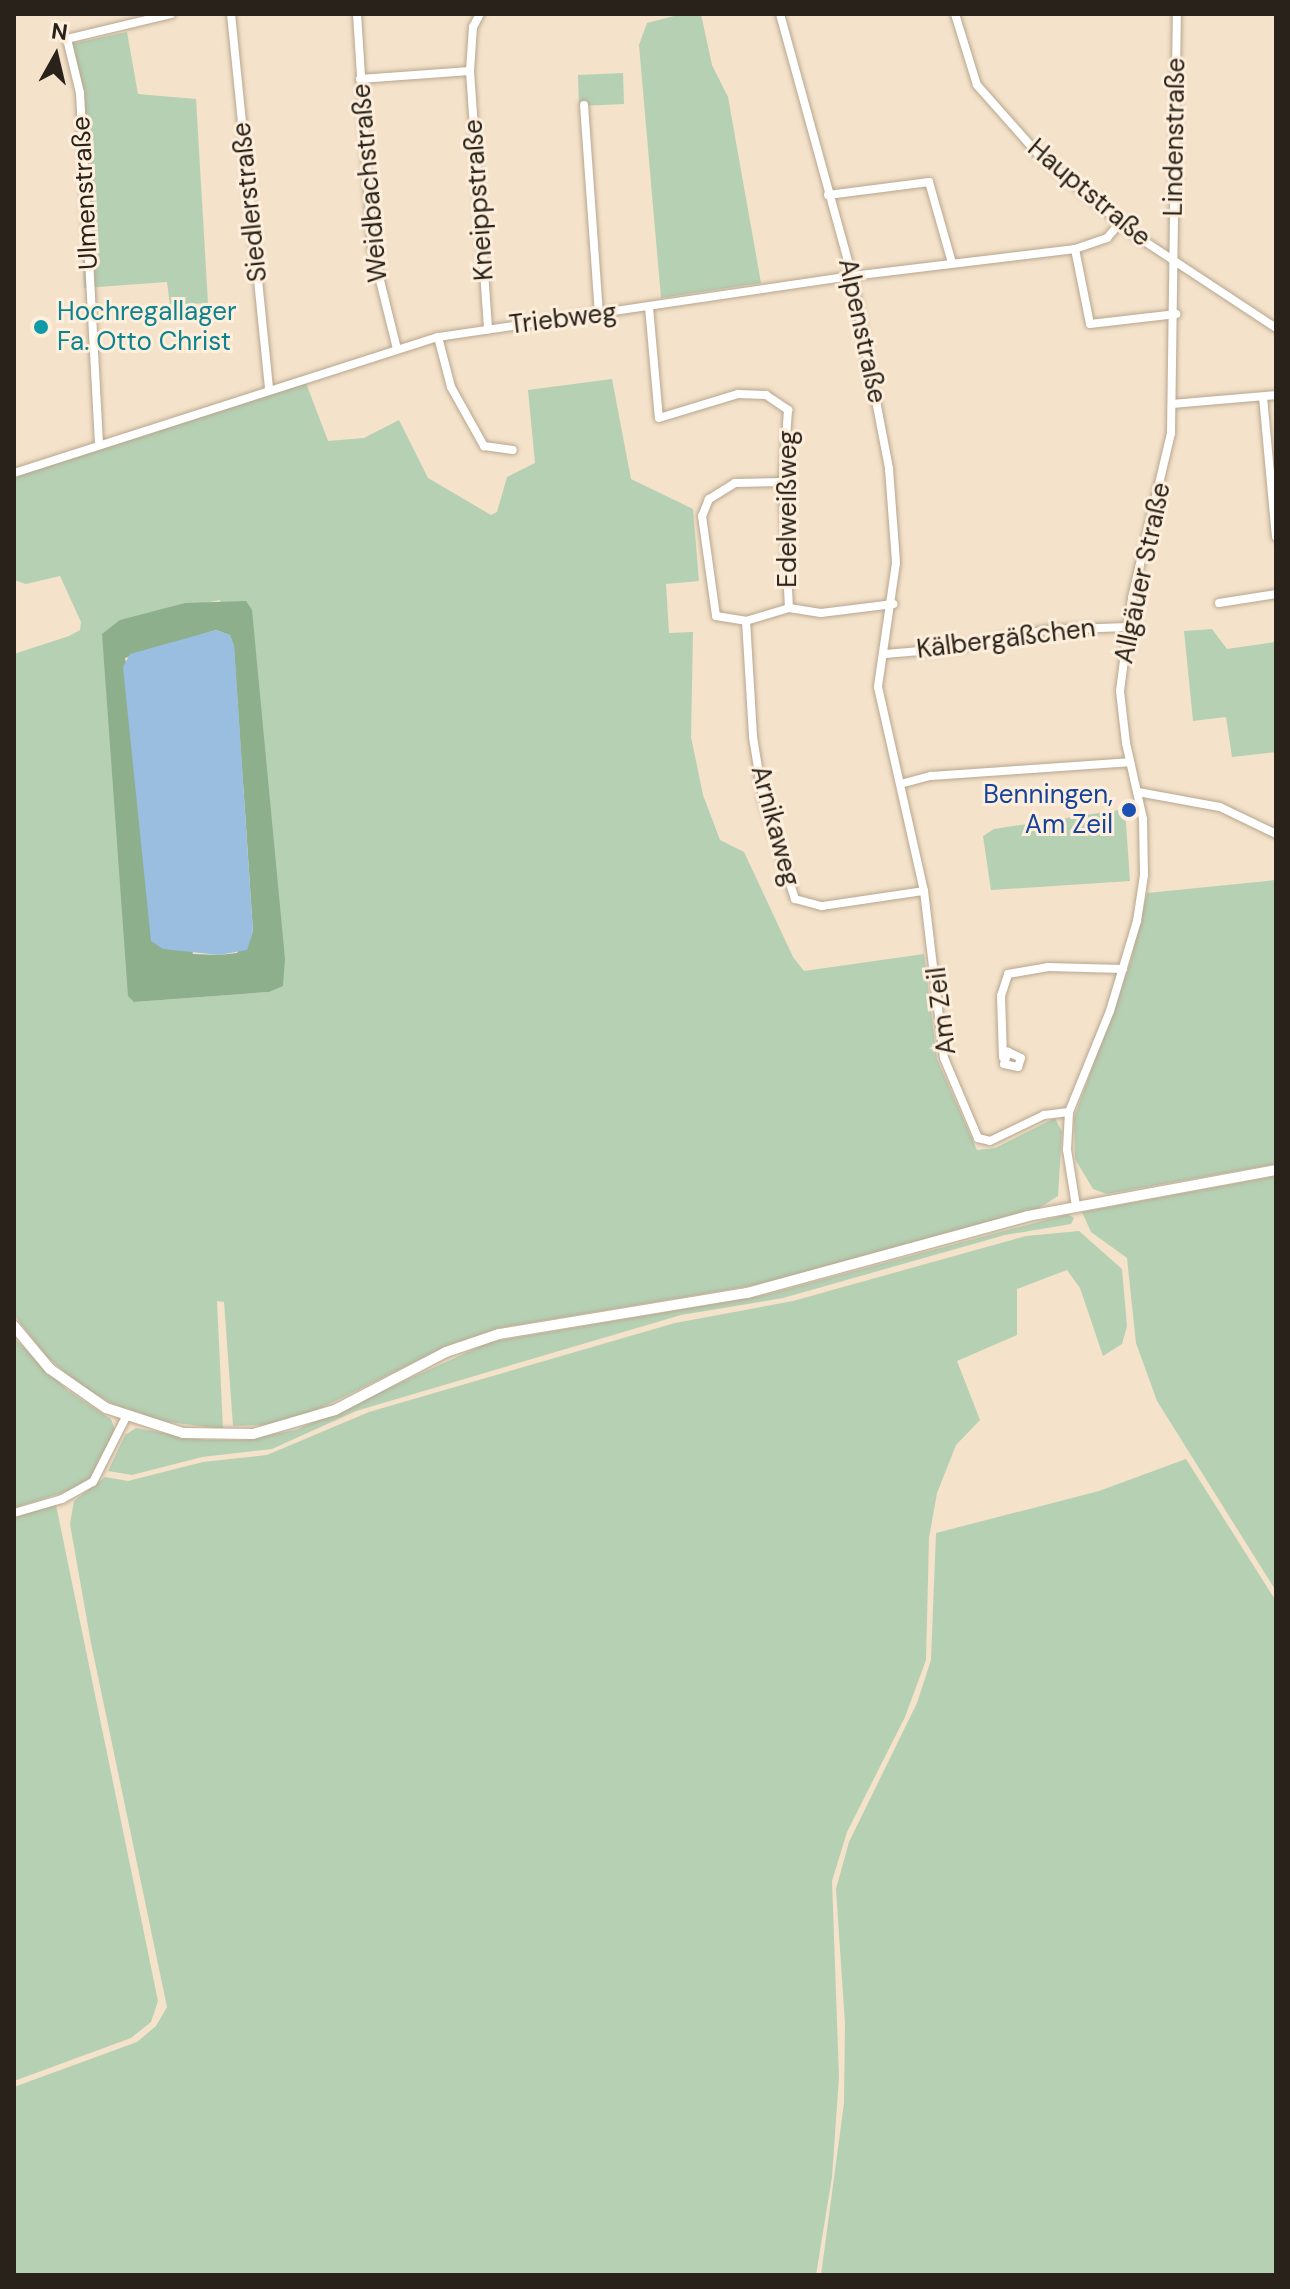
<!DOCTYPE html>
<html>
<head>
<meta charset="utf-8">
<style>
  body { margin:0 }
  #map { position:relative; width:1290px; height:2289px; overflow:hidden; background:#f4e2ca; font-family:"DM Sans",sans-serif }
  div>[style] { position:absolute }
  .green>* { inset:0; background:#b6d0b3 }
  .forest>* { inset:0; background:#8eaf8b }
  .water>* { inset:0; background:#99bee0 }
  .roads { filter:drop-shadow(0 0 2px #b7a68f) drop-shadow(0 0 2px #b7a68f) }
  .minor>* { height:8px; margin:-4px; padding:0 4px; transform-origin:4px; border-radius:4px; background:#fff }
  .tertiary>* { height:10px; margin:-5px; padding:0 5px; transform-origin:5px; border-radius:5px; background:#fff }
  .dots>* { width:22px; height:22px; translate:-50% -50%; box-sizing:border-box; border:4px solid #feefdd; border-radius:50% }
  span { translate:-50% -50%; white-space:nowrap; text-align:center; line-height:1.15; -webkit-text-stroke:6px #feefdd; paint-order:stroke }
  .street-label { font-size:26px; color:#29221a }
  .culture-label { font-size:26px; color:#0d838f }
  .left { translate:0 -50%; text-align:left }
  .transit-label { font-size:26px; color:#164399 }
  .right { translate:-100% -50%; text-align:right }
  .frame { position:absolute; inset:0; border:16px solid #29221a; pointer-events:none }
  .north { position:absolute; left:16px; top:16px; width:80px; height:80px; -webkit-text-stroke:6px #feefdd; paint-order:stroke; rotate:8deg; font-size:22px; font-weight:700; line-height:32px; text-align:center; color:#29221a }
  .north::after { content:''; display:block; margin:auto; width:28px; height:36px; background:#29221a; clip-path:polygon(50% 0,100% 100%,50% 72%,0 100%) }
</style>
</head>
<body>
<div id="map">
  <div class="green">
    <div style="clip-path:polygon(682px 14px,701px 14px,712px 65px,728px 97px,761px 283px,661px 298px,639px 45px,647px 23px)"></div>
    <div style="clip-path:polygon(127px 32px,138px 94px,196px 99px,208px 303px,170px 305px,167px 282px,84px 288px,76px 90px,66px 45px)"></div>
    <div style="clip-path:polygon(623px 73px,624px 104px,579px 106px,578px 75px)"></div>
    <div style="clip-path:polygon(evenodd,612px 379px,631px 479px,693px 509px,699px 581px,666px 584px,669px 633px,693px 632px,691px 737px,703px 795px,720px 840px,744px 852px,793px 957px,804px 971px,924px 954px,937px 1059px,977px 1150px,995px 1148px,1055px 1118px,1062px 1132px,1058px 1196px,1038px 1209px,768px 1283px,499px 1328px,449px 1345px,313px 1412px,268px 1425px,233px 1426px,224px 1302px,217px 1301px,223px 1429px,161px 1421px,113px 1404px,79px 1385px,45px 1355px,14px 1315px,14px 654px,69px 636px,80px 630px,81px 622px,60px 576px,26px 584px,14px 580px,14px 476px,306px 383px,328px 441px,364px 438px,399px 420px,428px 478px,491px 515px,497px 512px,507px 477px,535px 463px,528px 390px,612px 379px,220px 600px,269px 992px,134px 1002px,120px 620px,220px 600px)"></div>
    <div style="clip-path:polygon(1212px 629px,1227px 649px,1276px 642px,1276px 752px,1232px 757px,1226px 717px,1193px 721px,1184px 631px)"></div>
    <div style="clip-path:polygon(1125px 809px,1130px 881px,991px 890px,983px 836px,994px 829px)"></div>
    <div style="clip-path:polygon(1276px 880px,1276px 1164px,1107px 1194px,1093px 1189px,1075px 1159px,1074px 1118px,1130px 964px,1147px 893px)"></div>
    <div style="clip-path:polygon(1276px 1176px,1276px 1591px,1157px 1401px,1136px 1343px,1127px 1258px,1091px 1232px,1082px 1212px)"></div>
    <div style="clip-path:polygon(1068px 1214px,1074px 1218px,1071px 1224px,1005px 1235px,783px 1298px,681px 1315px,356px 1411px,272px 1449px,202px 1457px,132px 1475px,108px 1471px,125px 1435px,136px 1428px,205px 1440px,242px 1440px,296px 1430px,490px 1342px,765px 1295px)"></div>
    <div style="clip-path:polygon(1079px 1231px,1122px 1269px,1127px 1326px,1122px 1344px,1103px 1356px,1080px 1288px,1067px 1270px,1017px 1289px,1017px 1335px,957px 1361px,980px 1420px,956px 1445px,937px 1493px,929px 1538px,926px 1660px,905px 1717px,847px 1832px,832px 1881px,839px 2077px,832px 2177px,816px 2275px,14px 2275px,14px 2087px,137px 2042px,156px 2026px,167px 2007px,91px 1643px,70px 1524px,74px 1501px,105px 1477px,128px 1481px,203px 1462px,267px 1455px,369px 1412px,675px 1323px,793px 1301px,1026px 1236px)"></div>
    <div style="clip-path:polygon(14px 1338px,67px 1390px,111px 1419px,115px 1430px,92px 1476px,74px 1489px,14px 1508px)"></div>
    <div style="clip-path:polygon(1186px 1459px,1276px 1601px,1276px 2275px,821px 2275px,844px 2103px,845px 2024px,836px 1889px,849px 1842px,917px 1703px,931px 1660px,936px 1533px,1099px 1491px)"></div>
    <div style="clip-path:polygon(56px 1505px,158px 2001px,151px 2022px,131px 2038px,14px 2081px,14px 1516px)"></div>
  </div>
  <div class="forest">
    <div style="clip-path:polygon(evenodd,246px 601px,252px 610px,285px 959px,283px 986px,269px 992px,134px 1002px,128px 996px,102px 634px,120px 620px,185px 603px,246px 601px,216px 630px,230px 635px,234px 646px,253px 932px,237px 953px,219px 955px,193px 954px,125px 658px,216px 630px)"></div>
  </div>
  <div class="water">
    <div style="clip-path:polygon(216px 630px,230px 635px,234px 646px,253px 932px,247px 950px,219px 955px,163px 949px,151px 941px,123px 667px,130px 654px)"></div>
  </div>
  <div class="roads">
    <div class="minor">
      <div style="left:231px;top:14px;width:378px;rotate:84.2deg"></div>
      <div style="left:357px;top:14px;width:234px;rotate:86.3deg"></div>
      <div style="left:372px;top:248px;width:104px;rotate:76.1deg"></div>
      <div style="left:780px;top:14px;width:272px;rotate:74.6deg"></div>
      <div style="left:852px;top:276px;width:197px;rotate:79.1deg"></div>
      <div style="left:889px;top:469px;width:94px;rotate:85.7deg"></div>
      <div style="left:896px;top:563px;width:125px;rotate:98.3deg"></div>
      <div style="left:878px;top:687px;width:209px;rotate:77.3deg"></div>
      <div style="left:924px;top:891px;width:168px;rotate:83.2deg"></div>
      <div style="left:944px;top:1058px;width:87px;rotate:67deg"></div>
      <div style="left:978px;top:1138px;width:12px;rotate:14deg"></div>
      <div style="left:990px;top:1141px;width:60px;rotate:-25.7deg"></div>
      <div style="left:1044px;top:1115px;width:25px;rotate:-7deg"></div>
      <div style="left:955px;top:14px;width:74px;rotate:72.8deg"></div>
      <div style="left:977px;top:85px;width:92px;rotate:48.5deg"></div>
      <div style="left:1038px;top:154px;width:126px;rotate:39.9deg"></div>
      <div style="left:1135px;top:235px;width:169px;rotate:33.4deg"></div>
      <div style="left:470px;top:71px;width:259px;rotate:86deg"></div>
      <div style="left:360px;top:79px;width:110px;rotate:-4.2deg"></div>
      <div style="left:470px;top:71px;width:44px;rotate:-86.1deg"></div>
      <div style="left:473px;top:27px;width:15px;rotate:-62deg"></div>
      <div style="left:584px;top:105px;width:211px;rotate:85.9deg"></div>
      <div style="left:828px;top:195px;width:102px;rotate:-7.3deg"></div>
      <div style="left:929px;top:182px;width:84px;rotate:74.1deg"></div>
      <div style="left:1075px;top:249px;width:76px;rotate:78.7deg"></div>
      <div style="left:1090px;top:324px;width:87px;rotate:-6.6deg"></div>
      <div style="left:649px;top:307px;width:111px;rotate:84.9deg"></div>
      <div style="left:659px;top:418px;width:83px;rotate:-16.9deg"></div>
      <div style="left:738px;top:394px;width:28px;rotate:2deg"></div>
      <div style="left:766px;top:395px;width:27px;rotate:34deg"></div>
      <div style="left:788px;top:410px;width:72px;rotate:94deg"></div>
      <div style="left:783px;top:482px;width:126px;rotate:87.3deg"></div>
      <div style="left:789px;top:608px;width:32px;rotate:9deg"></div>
      <div style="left:821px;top:613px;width:73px;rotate:-7.1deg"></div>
      <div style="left:438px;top:337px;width:52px;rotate:75.4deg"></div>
      <div style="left:451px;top:387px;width:68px;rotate:60.8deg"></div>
      <div style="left:484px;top:446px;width:29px;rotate:8deg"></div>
      <div style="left:1263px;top:397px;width:140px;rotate:84.7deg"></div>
      <div style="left:1173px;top:404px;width:103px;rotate:-5deg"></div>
      <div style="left:99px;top:444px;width:352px;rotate:-93.1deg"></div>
      <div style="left:80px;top:93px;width:56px;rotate:-103.5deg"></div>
      <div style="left:67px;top:39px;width:107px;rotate:-13.5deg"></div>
      <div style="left:14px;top:473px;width:445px;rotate:-17.8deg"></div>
      <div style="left:438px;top:337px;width:418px;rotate:-8.4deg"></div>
      <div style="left:852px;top:276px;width:225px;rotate:-6.9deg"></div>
      <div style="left:1075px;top:249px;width:34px;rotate:-19deg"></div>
      <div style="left:1107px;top:238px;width:20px;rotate:-49deg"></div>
      <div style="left:783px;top:482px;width:48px;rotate:178.8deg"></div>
      <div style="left:735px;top:483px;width:31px;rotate:148deg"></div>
      <div style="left:709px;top:499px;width:18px;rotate:112deg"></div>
      <div style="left:702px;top:516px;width:101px;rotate:82deg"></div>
      <div style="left:716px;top:616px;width:30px;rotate:9deg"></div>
      <div style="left:746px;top:621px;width:45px;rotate:-16.8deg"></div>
      <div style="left:1219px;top:603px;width:58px;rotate:-9deg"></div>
      <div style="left:746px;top:621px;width:116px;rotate:86.5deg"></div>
      <div style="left:753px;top:737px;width:63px;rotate:80.8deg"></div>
      <div style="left:763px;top:799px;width:105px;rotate:72.3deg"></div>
      <div style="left:795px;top:899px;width:28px;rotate:15deg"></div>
      <div style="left:822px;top:906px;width:103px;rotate:-8.4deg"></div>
      <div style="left:885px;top:654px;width:71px;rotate:-4.8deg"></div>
      <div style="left:956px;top:648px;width:93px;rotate:-11.2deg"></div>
      <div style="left:1047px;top:630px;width:80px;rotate:-2.1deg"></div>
      <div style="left:904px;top:783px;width:28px;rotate:-15deg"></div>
      <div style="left:931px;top:776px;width:198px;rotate:-4deg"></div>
      <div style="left:1138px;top:792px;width:83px;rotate:10.4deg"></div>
      <div style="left:1220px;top:807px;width:62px;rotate:25.7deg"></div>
      <div style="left:1008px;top:1052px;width:14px;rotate:25deg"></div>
      <div style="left:1021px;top:1058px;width:9px;rotate:108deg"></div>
      <div style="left:1018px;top:1067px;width:14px;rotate:-168deg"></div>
      <div style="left:1004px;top:1064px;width:13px;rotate:-72deg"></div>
      <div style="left:1003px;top:1057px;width:61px;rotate:-91.9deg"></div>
      <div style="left:1001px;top:996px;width:23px;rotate:-72deg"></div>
      <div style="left:1008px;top:974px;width:41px;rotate:-9.9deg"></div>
      <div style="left:1048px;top:967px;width:75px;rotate:1.5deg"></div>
      <div style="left:1076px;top:1206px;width:57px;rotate:-99.1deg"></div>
      <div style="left:1067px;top:1150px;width:38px;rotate:-87deg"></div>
      <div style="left:1069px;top:1112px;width:109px;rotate:-67.9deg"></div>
      <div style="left:1110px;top:1011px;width:94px;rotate:-73.3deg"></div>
      <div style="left:1137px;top:921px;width:47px;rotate:-81.3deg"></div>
      <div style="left:1144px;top:875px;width:56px;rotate:-91deg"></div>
      <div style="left:1143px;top:819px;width:78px;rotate:-102.6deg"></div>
      <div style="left:1126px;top:743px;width:52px;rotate:-96.6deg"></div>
      <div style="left:1120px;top:691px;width:94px;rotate:-82.6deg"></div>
      <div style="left:1132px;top:598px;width:170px;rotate:-76.7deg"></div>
      <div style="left:1171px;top:433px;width:419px;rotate:-89.2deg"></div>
      <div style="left:14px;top:1513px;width:50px;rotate:-16.3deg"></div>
      <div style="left:62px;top:1499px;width:35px;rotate:-29deg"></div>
      <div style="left:93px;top:1482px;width:73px;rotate:-63.1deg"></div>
    </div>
    <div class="tertiary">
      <div style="left:14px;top:1326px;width:56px;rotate:50.1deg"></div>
      <div style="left:50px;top:1369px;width:68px;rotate:34.9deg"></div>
      <div style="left:106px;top:1408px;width:81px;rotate:18deg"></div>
      <div style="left:183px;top:1433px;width:70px;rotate:0.8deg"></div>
      <div style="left:253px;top:1434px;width:85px;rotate:-16.3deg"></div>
      <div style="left:335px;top:1410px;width:125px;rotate:-27.6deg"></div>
      <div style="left:446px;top:1352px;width:56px;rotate:-18.8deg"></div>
      <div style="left:499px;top:1334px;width:251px;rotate:-9.4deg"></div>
      <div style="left:747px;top:1293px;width:291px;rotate:-15.3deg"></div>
      <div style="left:1028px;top:1216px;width:252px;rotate:-10.5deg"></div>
    </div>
  </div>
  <div class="dots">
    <div style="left:41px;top:327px;background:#0f9aa8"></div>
    <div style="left:1129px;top:810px;background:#1a4fb4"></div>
  </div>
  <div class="street-label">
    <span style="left:1175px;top:137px;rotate:-89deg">Lindenstraße</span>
    <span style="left:370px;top:183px;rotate:-95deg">Weidbachstraße</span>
    <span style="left:85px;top:193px;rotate:-93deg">Ulmenstraße</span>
    <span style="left:1089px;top:193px;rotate:40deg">Hauptstraße</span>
    <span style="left:479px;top:200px;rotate:-94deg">Kneippstraße</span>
    <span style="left:250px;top:202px;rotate:-96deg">Siedlerstraße</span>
    <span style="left:563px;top:319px;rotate:-7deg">Triebweg</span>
    <span style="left:862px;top:331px;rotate:78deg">Alpenstraße</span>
    <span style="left:788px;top:509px;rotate:-90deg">Edelweißweg</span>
    <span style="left:1143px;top:573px;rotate:-78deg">Allgäuer Straße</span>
    <span style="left:1006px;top:639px;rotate:-7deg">Kälbergäßchen</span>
    <span style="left:775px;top:826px;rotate:75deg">Arnikaweg</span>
    <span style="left:942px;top:1011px;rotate:-97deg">Am Zeil</span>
  </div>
  <div class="culture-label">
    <span class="left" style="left:57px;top:327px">Hochregallager<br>Fa. Otto Christ</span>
  </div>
  <div class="transit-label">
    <span class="right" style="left:1113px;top:810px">Benningen,<br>Am Zeil</span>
  </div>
  <div class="frame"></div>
  <div class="north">N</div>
</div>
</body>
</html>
